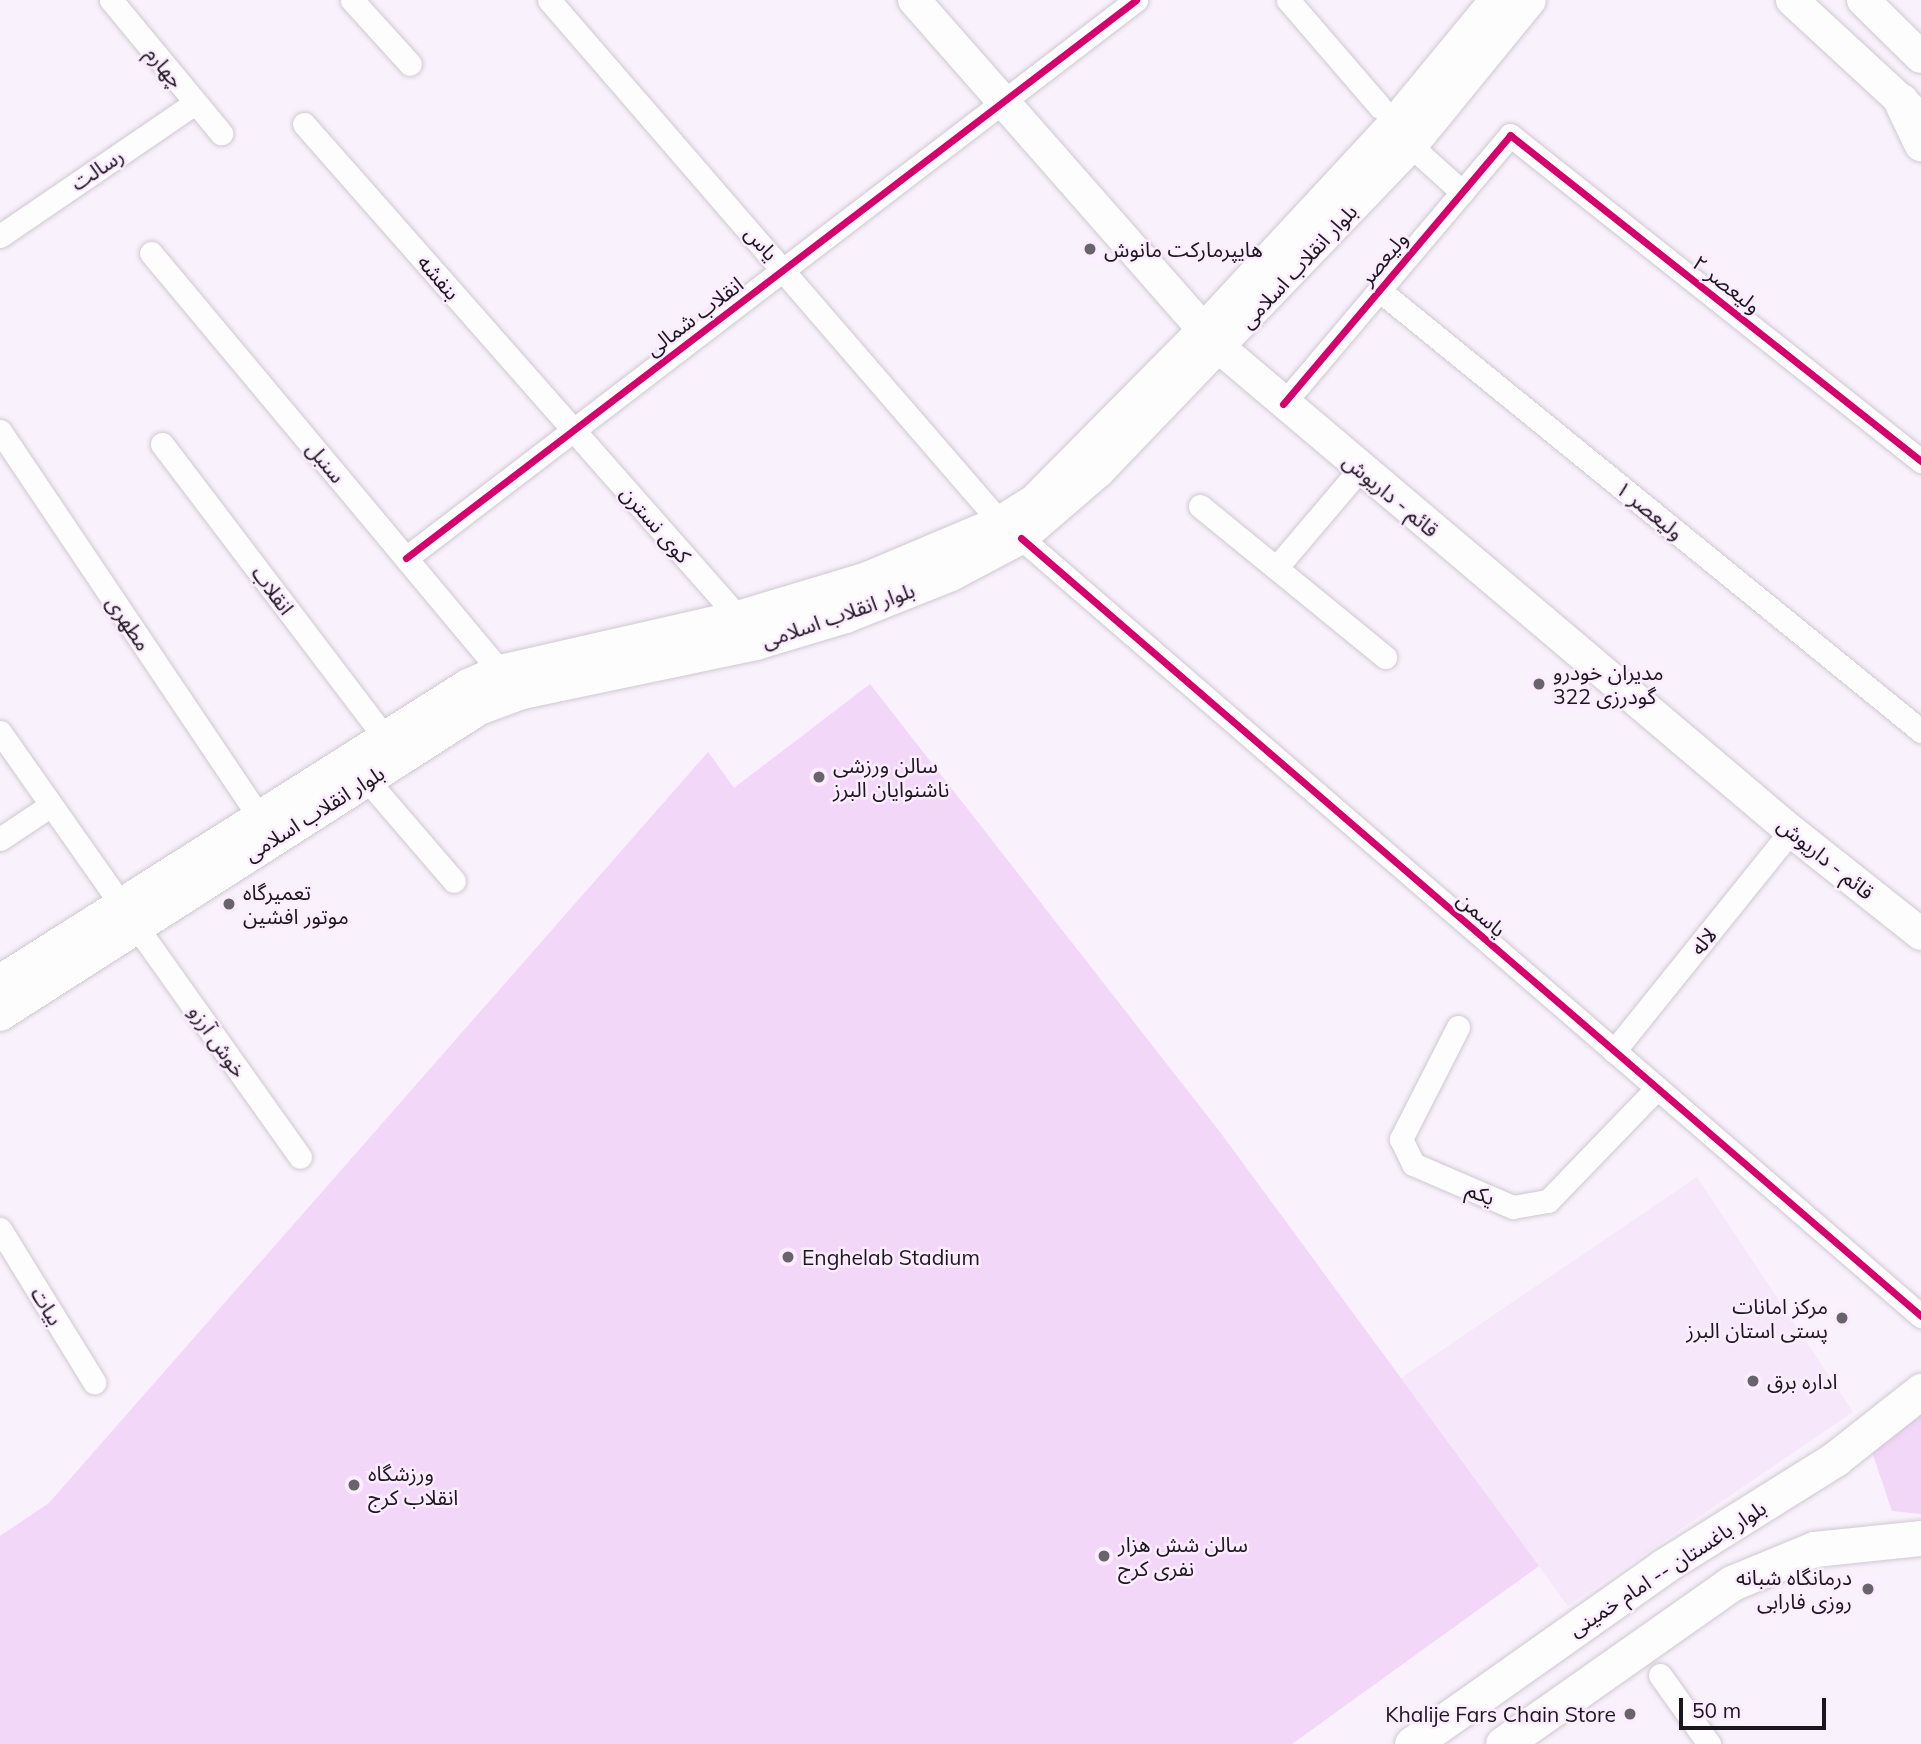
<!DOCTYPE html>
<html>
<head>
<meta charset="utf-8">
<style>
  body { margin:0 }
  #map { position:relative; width:1921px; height:1744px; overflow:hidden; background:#f9f1fb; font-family:Mulish,"Noto Sans Arabic",sans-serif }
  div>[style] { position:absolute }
  .built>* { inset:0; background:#f6e7fa }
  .green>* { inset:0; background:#f2d7f9 }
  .roads { filter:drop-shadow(0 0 2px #cfc8d1) drop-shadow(0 0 2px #cfc8d1) }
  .minor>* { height:23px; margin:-11.5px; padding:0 11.5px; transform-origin:11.5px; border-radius:11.5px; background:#fefdfe }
  .secondary>* { height:32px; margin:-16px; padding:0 16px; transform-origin:16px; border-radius:16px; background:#fefdfe }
  .primary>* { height:35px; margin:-17.5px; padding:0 17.5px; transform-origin:17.5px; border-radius:17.5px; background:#fefdfe }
  .cycleway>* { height:7px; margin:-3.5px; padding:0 3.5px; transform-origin:3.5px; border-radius:3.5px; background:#d6006c }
  .dots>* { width:19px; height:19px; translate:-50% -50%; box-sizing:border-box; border:4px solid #fbedff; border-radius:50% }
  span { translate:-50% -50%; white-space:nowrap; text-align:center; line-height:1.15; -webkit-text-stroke:5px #fbedff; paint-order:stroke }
  .street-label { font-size:21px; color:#1c161d }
  .poi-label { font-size:21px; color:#1c161d }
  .left { translate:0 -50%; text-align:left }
  .right { translate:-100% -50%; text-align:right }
  .scale { position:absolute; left:1679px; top:1698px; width:147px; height:32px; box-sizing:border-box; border:4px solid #1c161d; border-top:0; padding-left:9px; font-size:21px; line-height:24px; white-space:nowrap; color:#1c161d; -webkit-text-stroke:5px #fbedff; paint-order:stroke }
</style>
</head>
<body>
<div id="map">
  <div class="built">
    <div style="clip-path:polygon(1697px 1177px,1853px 1412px,1568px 1606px,1401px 1378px)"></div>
  </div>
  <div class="green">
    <div style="clip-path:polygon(870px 684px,1223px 1136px,1539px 1566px,1292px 1744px,0 1744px,0 1536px,49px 1503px,708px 752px,734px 788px)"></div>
    <div style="clip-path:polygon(1921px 1407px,1921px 1514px,1892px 1511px,1872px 1452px)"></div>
  </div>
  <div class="roads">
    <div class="minor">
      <div style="left:111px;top:0;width:173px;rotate:50.4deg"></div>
      <div style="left:352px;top:0;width:86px;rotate:47.8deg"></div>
      <div style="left:549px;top:0;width:690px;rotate:49.17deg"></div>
      <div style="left:1288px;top:0;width:141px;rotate:49.3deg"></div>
      <div style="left:304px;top:124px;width:657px;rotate:48.64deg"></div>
      <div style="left:1411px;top:146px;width:69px;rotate:42deg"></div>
      <div style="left:0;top:236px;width:236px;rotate:-34.3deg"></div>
      <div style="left:151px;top:253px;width:545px;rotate:50.14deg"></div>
      <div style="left:1379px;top:290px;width:699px;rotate:39.13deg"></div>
      <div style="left:1283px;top:404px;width:352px;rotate:-49.8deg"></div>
      <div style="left:1510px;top:135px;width:525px;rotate:38.42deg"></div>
      <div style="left:0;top:431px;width:463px;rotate:56.1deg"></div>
      <div style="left:162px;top:444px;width:367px;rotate:52.8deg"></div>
      <div style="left:1200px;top:506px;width:239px;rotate:39.2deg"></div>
      <div style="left:1021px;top:538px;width:1190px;rotate:40.84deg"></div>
      <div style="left:406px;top:558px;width:919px;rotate:-37.39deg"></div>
      <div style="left:1276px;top:568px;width:130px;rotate:-49.7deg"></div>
      <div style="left:0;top:732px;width:209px;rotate:54.9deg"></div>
      <div style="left:367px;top:780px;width:133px;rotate:49.3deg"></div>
      <div style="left:0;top:839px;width:61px;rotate:-33.7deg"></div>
      <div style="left:136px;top:926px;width:283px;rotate:54.6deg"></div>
      <div style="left:1458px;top:1027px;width:126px;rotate:117deg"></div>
      <div style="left:1401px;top:1139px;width:28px;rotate:64deg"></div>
      <div style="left:1413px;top:1164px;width:109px;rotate:23.3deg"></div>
      <div style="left:1513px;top:1207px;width:36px;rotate:-10deg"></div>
      <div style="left:1548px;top:1201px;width:157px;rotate:-46deg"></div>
      <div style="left:1614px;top:1051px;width:282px;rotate:-51.2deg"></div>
      <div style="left:0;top:1229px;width:180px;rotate:58.4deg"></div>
      <div style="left:1660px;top:1675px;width:85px;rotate:54.6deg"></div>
    </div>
    <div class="secondary">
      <div style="left:914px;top:0;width:463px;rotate:48.7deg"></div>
      <div style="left:1220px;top:348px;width:748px;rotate:40.23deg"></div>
      <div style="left:1791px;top:831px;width:166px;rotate:38.4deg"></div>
      <div style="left:1792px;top:0;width:174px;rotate:42.7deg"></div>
      <div style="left:1863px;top:0;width:81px;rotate:44.5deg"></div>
      <div style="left:0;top:981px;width:554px;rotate:-32.31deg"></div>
      <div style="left:468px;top:685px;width:35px;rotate:-24deg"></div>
      <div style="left:500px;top:671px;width:244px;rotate:-12.8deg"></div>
      <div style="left:738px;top:617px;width:133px;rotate:-16.7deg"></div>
      <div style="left:865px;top:579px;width:147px;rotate:-22.9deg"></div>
      <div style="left:1000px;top:522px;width:40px;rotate:-32deg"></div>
      <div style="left:1034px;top:501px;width:240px;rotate:-45.3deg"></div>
      <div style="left:1203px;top:330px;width:278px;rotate:-47.2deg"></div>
      <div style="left:1392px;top:126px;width:163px;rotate:-50.5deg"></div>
      <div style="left:0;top:1015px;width:568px;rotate:-32.57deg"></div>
      <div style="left:479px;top:709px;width:46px;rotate:-20.4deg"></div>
      <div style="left:522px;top:693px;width:239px;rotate:-11.8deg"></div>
      <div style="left:756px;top:644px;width:94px;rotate:-16.7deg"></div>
      <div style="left:846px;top:617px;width:113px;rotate:-21.8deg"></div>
      <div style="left:951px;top:575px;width:79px;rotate:-27.9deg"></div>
      <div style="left:1021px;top:538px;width:103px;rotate:-40.7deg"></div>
      <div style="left:1099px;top:471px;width:451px;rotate:-46.2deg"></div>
      <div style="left:1411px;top:146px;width:188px;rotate:-50.8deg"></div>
    </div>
    <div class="primary">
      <div style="left:1901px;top:101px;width:47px;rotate:64.5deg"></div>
      <div style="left:1412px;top:1744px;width:309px;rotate:-35.2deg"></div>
      <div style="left:1664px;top:1566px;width:202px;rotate:-32deg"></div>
      <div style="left:1835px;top:1459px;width:110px;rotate:-38.3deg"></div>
      <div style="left:1503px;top:1744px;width:280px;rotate:-35.1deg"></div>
      <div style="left:1732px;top:1583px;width:89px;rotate:-22.5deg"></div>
      <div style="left:1814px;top:1549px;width:108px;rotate:-5.9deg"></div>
    </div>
  </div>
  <div class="cycleway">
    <div style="left:1283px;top:404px;width:352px;rotate:-49.8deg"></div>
    <div style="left:1510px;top:135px;width:525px;rotate:38.42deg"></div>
    <div style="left:1021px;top:538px;width:1190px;rotate:40.84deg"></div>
    <div style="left:406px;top:558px;width:919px;rotate:-37.39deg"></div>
  </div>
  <div class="dots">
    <div style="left:1090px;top:249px;background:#69636b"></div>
    <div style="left:1539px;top:684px;background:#69636b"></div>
    <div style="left:819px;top:777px;background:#69636b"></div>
    <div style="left:229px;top:904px;background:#69636b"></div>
    <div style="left:788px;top:1257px;background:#69636b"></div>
    <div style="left:1842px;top:1318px;background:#69636b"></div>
    <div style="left:1753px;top:1381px;background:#69636b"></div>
    <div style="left:354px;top:1485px;background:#69636b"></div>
    <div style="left:1104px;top:1556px;background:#69636b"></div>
    <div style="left:1868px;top:1589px;background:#69636b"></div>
    <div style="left:1630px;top:1714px;background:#69636b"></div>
  </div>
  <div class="street-label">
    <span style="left:165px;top:67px;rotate:51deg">چهارم</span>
    <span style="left:97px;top:169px;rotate:-34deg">رسالت</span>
    <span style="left:762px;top:243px;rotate:49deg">یاس</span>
    <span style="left:1383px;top:258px;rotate:-50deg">ولیعصر</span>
    <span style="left:1298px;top:266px;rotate:-47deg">بلوار انقلاب اسلامی</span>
    <span style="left:439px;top:277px;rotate:49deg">بنفشه</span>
    <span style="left:1727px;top:284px;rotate:38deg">ولیعصر ۲</span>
    <span style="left:694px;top:316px;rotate:-37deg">انقلاب شمالی</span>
    <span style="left:326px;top:462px;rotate:50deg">سنبل</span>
    <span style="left:1391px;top:495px;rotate:40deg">قائم - داریوش</span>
    <span style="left:1650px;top:510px;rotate:39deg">ولیعصر ۱</span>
    <span style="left:656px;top:524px;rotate:49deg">کوی نسترن</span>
    <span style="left:273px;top:590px;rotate:53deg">انقلاب</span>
    <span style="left:838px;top:615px;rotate:-19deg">بلوار انقلاب اسلامی</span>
    <span style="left:129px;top:623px;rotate:56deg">مطهری</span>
    <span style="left:314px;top:813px;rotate:-32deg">بلوار انقلاب اسلامی</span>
    <span style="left:1826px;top:858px;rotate:39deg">قائم - داریوش</span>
    <span style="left:1482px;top:914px;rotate:41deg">یاسمن</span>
    <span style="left:1703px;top:941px;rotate:-51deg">لاله</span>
    <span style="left:218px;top:1041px;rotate:55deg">خوش آرزو</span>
    <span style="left:1481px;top:1193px;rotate:23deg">یکم</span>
    <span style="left:47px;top:1306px;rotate:58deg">بیات</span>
    <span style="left:1667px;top:1568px;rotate:-33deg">بلوار باغستان -- امام خمینی</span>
  </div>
  <div class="poi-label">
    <span class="left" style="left:1104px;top:249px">هایپرمارکت مانوش</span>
    <span class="left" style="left:1553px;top:684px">مدیران خودرو<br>گودرزی 322</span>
    <span class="left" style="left:833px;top:777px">سالن ورزشی<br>ناشنوایان البرز</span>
    <span class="left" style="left:243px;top:904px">تعمیرگاه<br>موتور افشین</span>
    <span class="left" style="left:802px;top:1257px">Enghelab Stadium</span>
    <span class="right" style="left:1828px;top:1318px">مرکز امانات<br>پستی استان البرز</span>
    <span class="left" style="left:1767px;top:1381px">اداره برق</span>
    <span class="left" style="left:368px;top:1485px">ورزشگاه<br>انقلاب کرج</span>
    <span class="left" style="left:1118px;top:1556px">سالن شش هزار<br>نفری کرج</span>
    <span class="right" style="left:1852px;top:1589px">درمانگاه شبانه<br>روزی فارابی</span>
    <span class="right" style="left:1616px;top:1714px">Khalije Fars Chain Store</span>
  </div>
  <div class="scale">50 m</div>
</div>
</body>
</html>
